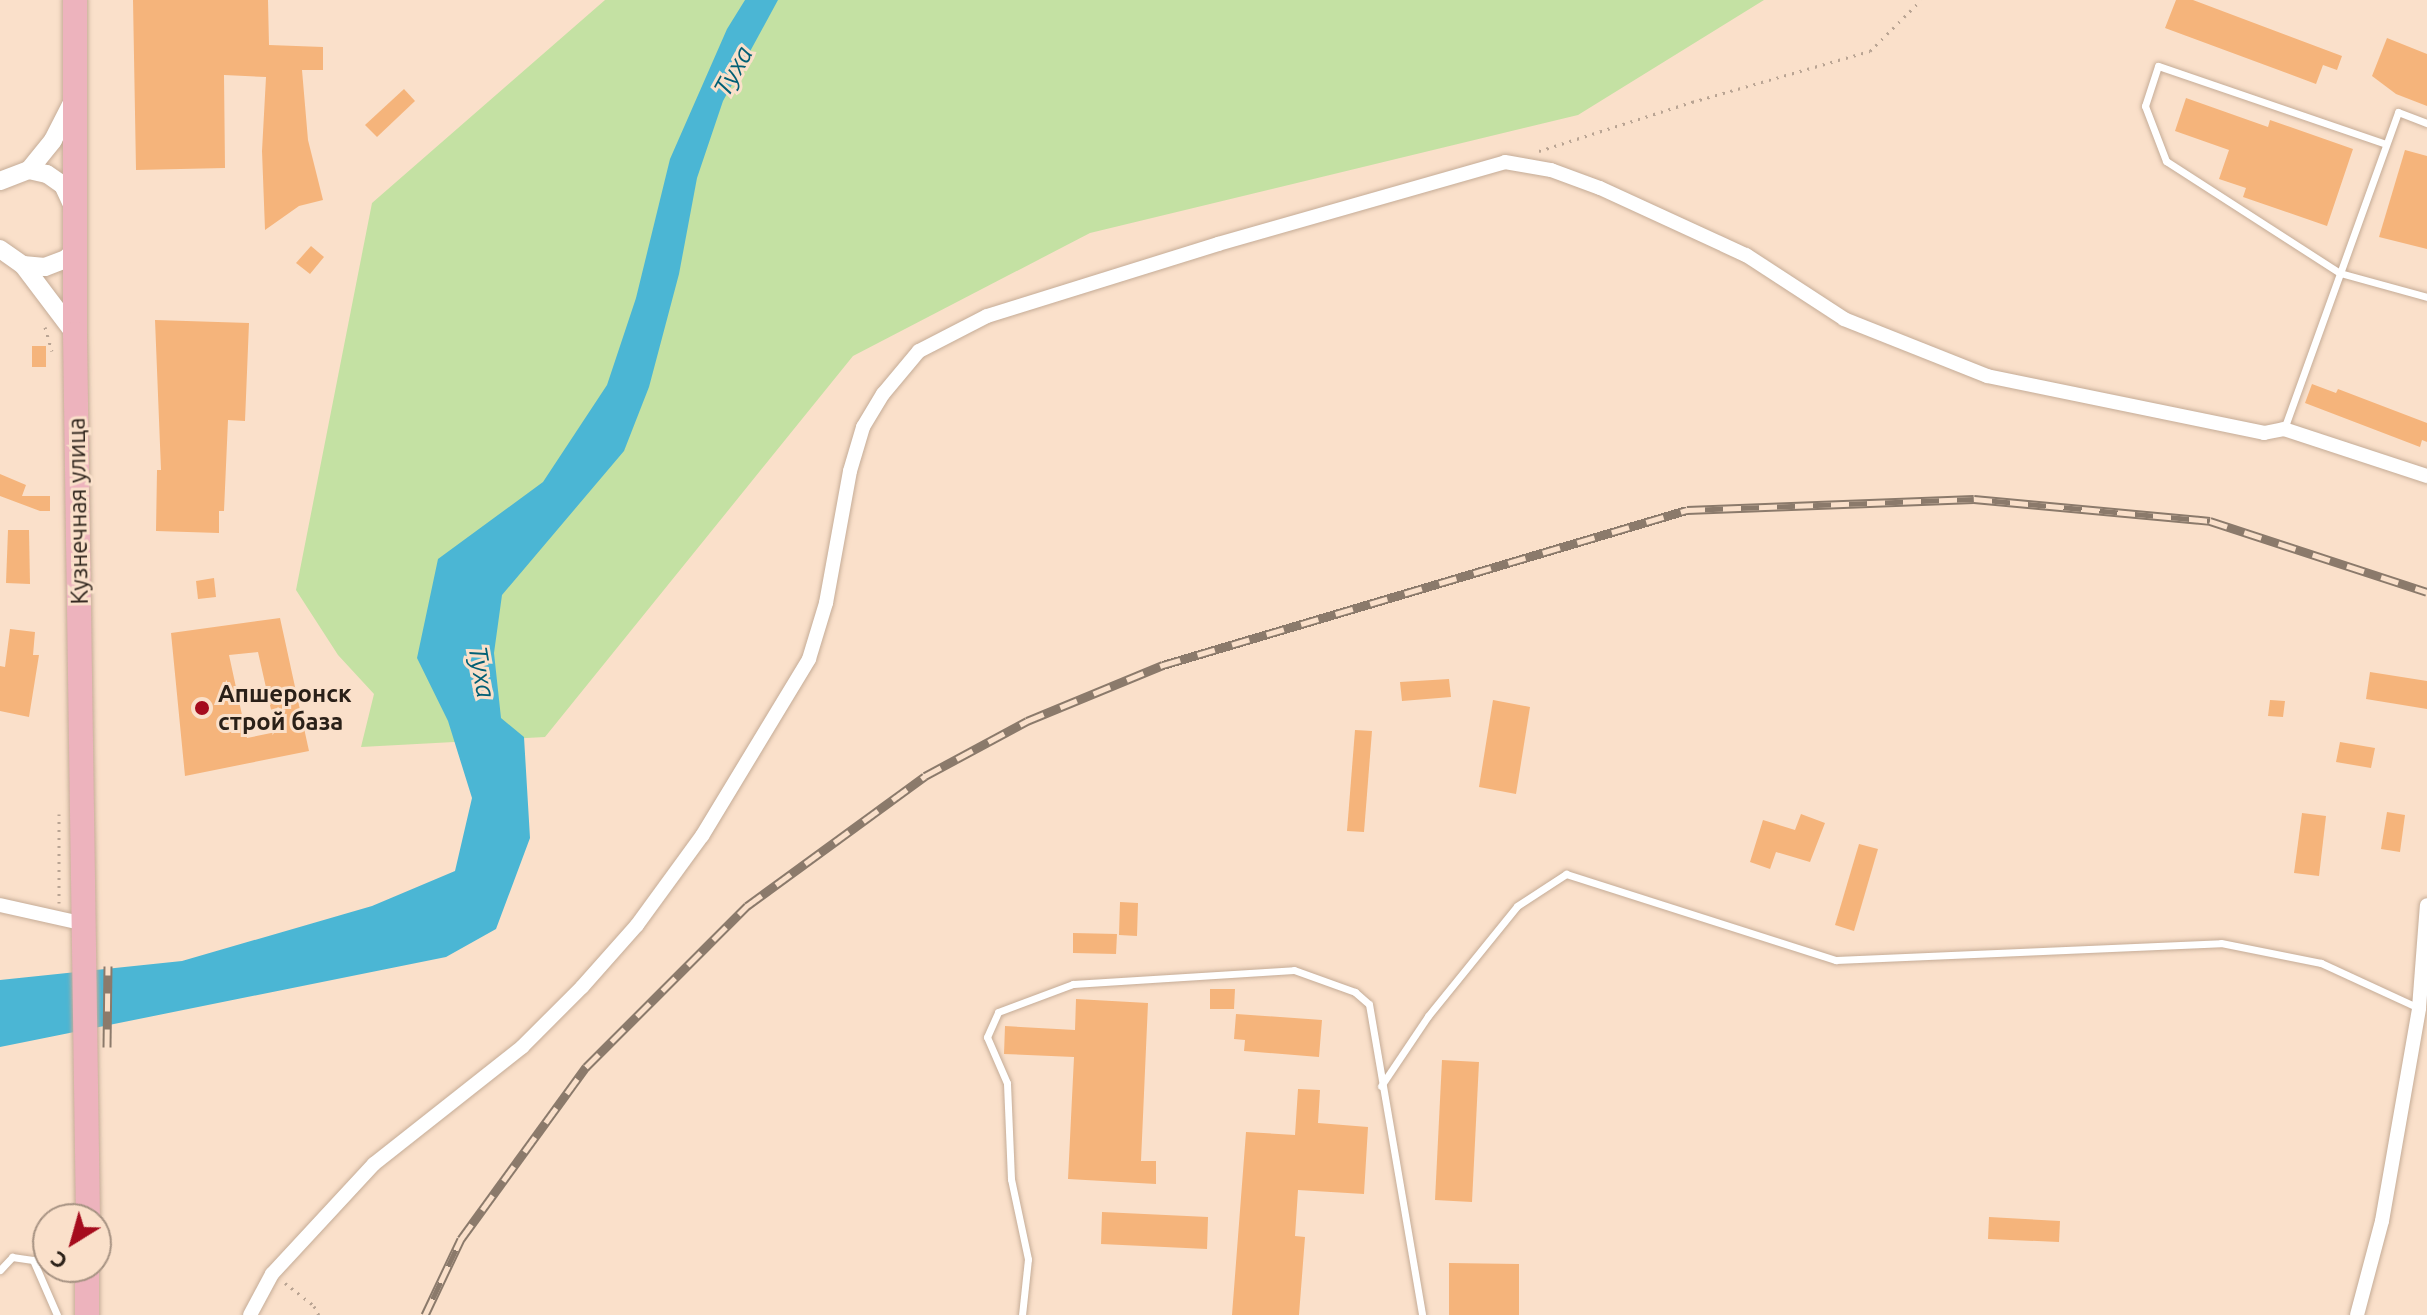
<!DOCTYPE html>
<html>
<head>
<meta charset="utf-8">
<style>
  body { margin:0 }
  #map { position:relative; width:2427px; height:1315px; overflow:hidden; background:#fae0ca; font-family:Ubuntu,sans-serif }
  div>[style] { position:absolute }
  .green>* { inset:0; background:#c4e1a3 }
  .water>* { inset:0; background:#4bb6d4 }
  .building>* { inset:0; background:#f5b47b }
  .path>* { height:3px; margin-top:-1.5px; transform-origin:0; background:repeating-linear-gradient(90deg,#b9a493 0 2px,transparent 0 8px) }
  .roads { filter:drop-shadow(0 0 2px #c5ac97) drop-shadow(0 0 2px #c5ac97) }
  .service>* { height:7px; margin:-3.5px; padding:0 3.5px; transform-origin:3.5px; border-radius:3.5px; background:#fff }
  .minor>* { height:14px; margin:-7px; padding:0 7px; transform-origin:7px; border-radius:7px; background:#fff }
  .tertiary>* { height:18px; margin:-9px; padding:0 9px; transform-origin:9px; border-radius:9px; background:#fff }
  .primary>* { height:24px; margin:-12px; padding:0 12px; transform-origin:12px; border-radius:12px; background:#edb3bd }
  .rail>* { height:9px; margin-top:-4.5px; transform-origin:0; background:repeating-linear-gradient(90deg,#fae0ca 0 18px,#8b7a6b 0 36px); box-sizing:border-box; border-block:2px solid #8b7a6b }
  .dots>* { width:22px; height:22px; translate:-50% -50%; box-sizing:border-box; border:4px solid #fae0ca; border-radius:50% }
  span { translate:-50% -50%; white-space:nowrap; text-align:center; line-height:1.15; -webkit-text-stroke:6px #fae0ca; paint-order:stroke }
  .street-label { font-size:24px; color:#2a2018 }
  .poi-label { font-size:24px; color:#2a2018; font-weight:700 }
  .left { translate:0 -50%; text-align:left }
  .water-label { font-size:26px; color:#025f75; font-style:italic }
  .north { position:absolute; left:32px; top:1203px; width:80px; height:80px; box-sizing:border-box; background:#fae0ca; border:2px solid #a79383; border-radius:50%; rotate:217deg; font-size:22px; font-weight:700; line-height:32px; text-align:center; color:#2a2018 }
  .north::after { content:''; display:block; margin:auto; width:28px; height:36px; background:#a50c1d; clip-path:polygon(50% 0,100% 100%,50% 72%,0 100%) }
</style>
</head>
<body>
<div id="map">
  <div class="green">
    <div style="clip-path:polygon(605px 0,1764px 0,1578px 115px,1090px 233px,853px 356px,545px 737px,361px 747px,374px 694px,338px 655px,296px 590px,372px 203px)"></div>
  </div>
  <div class="water">
    <div style="clip-path:polygon(745px 0,778px 0,723px 101px,697px 178px,679px 274px,649px 387px,624px 451px,502px 595px,494px 653px,501px 718px,524px 737px,530px 838px,496px 929px,446px 957px,0 1047px,0 980px,182px 961px,372px 906px,455px 871px,472px 798px,448px 721px,417px 658px,438px 559px,543px 482px,607px 385px,636px 298px,670px 159px,727px 29px)"></div>
  </div>
  <div class="building">
    <div style="clip-path:polygon(133px 0,268px 0,269px 45px,323px 47px,323px 70px,302px 70px,308px 140px,323px 200px,299px 206px,265px 230px,262px 151px,266px 77px,224px 75px,225px 168px,136px 170px)"></div>
    <div style="clip-path:polygon(2176px 0,2193px 0,2342px 56px,2337px 70px,2323px 65px,2316px 84px,2165px 28px)"></div>
    <div style="clip-path:polygon(2387px 38px,2427px 54px,2427px 106px,2396px 94px,2372px 76px)"></div>
    <div style="clip-path:polygon(404px 89px,415px 101px,377px 137px,365px 125px)"></div>
    <div style="clip-path:polygon(2186px 98px,2268px 127px,2270px 120px,2353px 149px,2327px 226px,2243px 197px,2246px 188px,2219px 179px,2229px 150px,2175px 131px)"></div>
    <div style="clip-path:polygon(2405px 150px,2427px 156px,2427px 249px,2379px 237px)"></div>
    <div style="clip-path:polygon(311px 246px,324px 257px,310px 274px,296px 263px)"></div>
    <div style="clip-path:polygon(155px 320px,249px 323px,245px 421px,228px 420px,224px 511px,219px 511px,219px 533px,156px 531px,157px 470px,161px 470px)"></div>
    <div style="clip-path:polygon(32px 346px,46px 346px,46px 367px,32px 367px)"></div>
    <div style="clip-path:polygon(2312px 384px,2336px 393px,2338px 389px,2427px 423px,2427px 442px,2422px 440px,2420px 447px,2305px 403px)"></div>
    <div style="clip-path:polygon(0 474px,26px 485px,22px 496px,50px 496px,50px 511px,40px 511px,0 496px)"></div>
    <div style="clip-path:polygon(8px 530px,29px 530px,30px 584px,6px 583px)"></div>
    <div style="clip-path:polygon(214px 578px,216px 597px,198px 599px,196px 581px)"></div>
    <div style="clip-path:polygon(evenodd,280px 618px,309px 751px,185px 776px,171px 633px,280px 618px,258px 652px,276px 732px,247px 738px,229px 655px,258px 652px)"></div>
    <div style="clip-path:polygon(10px 629px,35px 632px,33px 655px,39px 655px,29px 717px,0 711px,0 666px,5px 667px)"></div>
    <div style="clip-path:polygon(2370px 672px,2427px 681px,2427px 709px,2366px 699px)"></div>
    <div style="clip-path:polygon(1449px 679px,1451px 697px,1402px 701px,1400px 682px)"></div>
    <div style="clip-path:polygon(1493px 700px,1530px 707px,1516px 794px,1479px 787px)"></div>
    <div style="clip-path:polygon(2270px 700px,2285px 701px,2283px 717px,2268px 716px)"></div>
    <div style="clip-path:polygon(1355px 730px,1372px 731px,1364px 832px,1347px 831px)"></div>
    <div style="clip-path:polygon(2340px 742px,2375px 748px,2371px 768px,2336px 762px)"></div>
    <div style="clip-path:polygon(2387px 812px,2405px 815px,2400px 852px,2381px 849px)"></div>
    <div style="clip-path:polygon(2302px 813px,2326px 816px,2319px 876px,2294px 873px)"></div>
    <div style="clip-path:polygon(1801px 814px,1825px 823px,1810px 862px,1776px 852px,1770px 869px,1750px 862px,1763px 820px,1795px 830px)"></div>
    <div style="clip-path:polygon(1859px 844px,1878px 849px,1854px 931px,1835px 925px)"></div>
    <div style="clip-path:polygon(1120px 902px,1138px 903px,1137px 936px,1119px 935px)"></div>
    <div style="clip-path:polygon(1073px 933px,1117px 934px,1116px 954px,1073px 953px)"></div>
    <div style="clip-path:polygon(1210px 989px,1235px 989px,1234px 1009px,1210px 1009px)"></div>
    <div style="clip-path:polygon(1076px 999px,1148px 1003px,1141px 1161px,1156px 1161px,1156px 1184px,1068px 1179px,1074px 1057px,1004px 1054px,1005px 1026px,1075px 1030px)"></div>
    <div style="clip-path:polygon(1236px 1014px,1322px 1020px,1319px 1057px,1244px 1051px,1245px 1040px,1234px 1039px)"></div>
    <div style="clip-path:polygon(1442px 1060px,1479px 1062px,1472px 1202px,1435px 1200px)"></div>
    <div style="clip-path:polygon(1298px 1089px,1320px 1090px,1318px 1123px,1368px 1127px,1364px 1194px,1298px 1190px,1295px 1236px,1305px 1237px,1299px 1315px,1232px 1315px,1246px 1132px,1295px 1135px)"></div>
    <div style="clip-path:polygon(1102px 1212px,1208px 1217px,1207px 1249px,1101px 1244px)"></div>
    <div style="clip-path:polygon(1989px 1217px,2060px 1221px,2059px 1242px,1988px 1239px)"></div>
    <div style="clip-path:polygon(1449px 1263px,1519px 1264px,1519px 1315px,1449px 1315px)"></div>
  </div>
  <div class="path">
    <div style="left:1539px;top:151px;width:161px;rotate:-17.8deg"></div>
    <div style="left:1692px;top:102px;width:185px;rotate:-16deg"></div>
    <div style="left:1870px;top:51px;width:72px;rotate:-45deg"></div>
    <div style="left:45px;top:327px;width:25px;rotate:74deg"></div>
    <div style="left:59px;top:814px;width:89px;rotate:90deg"></div>
    <div style="left:285px;top:1283px;width:37px;rotate:38deg"></div>
    <div style="left:314px;top:1306px;width:10px;rotate:61deg"></div>
  </div>
  <div class="roads">
    <div class="service">
      <div style="left:2386px;top:144px;width:241px;rotate:-161.1deg"></div>
      <div style="left:2158px;top:66px;width:42px;rotate:108deg"></div>
      <div style="left:2145px;top:106px;width:59px;rotate:69.1deg"></div>
      <div style="left:2166px;top:161px;width:207px;rotate:32.8deg"></div>
      <div style="left:2340px;top:273px;width:90px;rotate:15.4deg"></div>
      <div style="left:2284px;top:429px;width:337px;rotate:-70.2deg"></div>
      <div style="left:2398px;top:112px;width:31px;rotate:21deg"></div>
      <div style="left:1381px;top:1086px;width:84px;rotate:-56.1deg"></div>
      <div style="left:1428px;top:1016px;width:141px;rotate:-51deg"></div>
      <div style="left:1517px;top:906px;width:59px;rotate:-33.1deg"></div>
      <div style="left:1566px;top:874px;width:283px;rotate:17.7deg"></div>
      <div style="left:1836px;top:960px;width:385px;rotate:-2.5deg"></div>
      <div style="left:2221px;top:943px;width:102px;rotate:11.3deg"></div>
      <div style="left:2321px;top:963px;width:108px;rotate:24.7deg"></div>
      <div style="left:0;top:1270px;width:18px;rotate:-47deg"></div>
      <div style="left:12px;top:1257px;width:21px;rotate:8deg"></div>
      <div style="left:33px;top:1260px;width:60px;rotate:66.4deg"></div>
      <div style="left:1022px;top:1315px;width:56px;rotate:-83.9deg"></div>
      <div style="left:1028px;top:1259px;width:82px;rotate:-102deg"></div>
      <div style="left:1011px;top:1179px;width:96px;rotate:-92.4deg"></div>
      <div style="left:1007px;top:1083px;width:50px;rotate:-113.5deg"></div>
      <div style="left:987px;top:1037px;width:27px;rotate:-66deg"></div>
      <div style="left:998px;top:1012px;width:80px;rotate:-20.5deg"></div>
      <div style="left:1073px;top:984px;width:221px;rotate:-3.6deg"></div>
      <div style="left:1294px;top:970px;width:65px;rotate:19.8deg"></div>
      <div style="left:1355px;top:992px;width:18px;rotate:41deg"></div>
      <div style="left:1369px;top:1004px;width:315px;rotate:80.3deg"></div>
    </div>
    <div class="minor">
      <div style="left:0;top:905px;width:87px;rotate:12.6deg"></div>
      <div style="left:250px;top:1315px;width:47px;rotate:-61.8deg"></div>
      <div style="left:272px;top:1274px;width:150px;rotate:-47.2deg"></div>
      <div style="left:374px;top:1164px;width:189px;rotate:-38.3deg"></div>
      <div style="left:522px;top:1047px;width:85px;rotate:-45deg"></div>
      <div style="left:582px;top:987px;width:83px;rotate:-48.4deg"></div>
      <div style="left:637px;top:925px;width:110px;rotate:-53.9deg"></div>
      <div style="left:702px;top:836px;width:207px;rotate:-58.8deg"></div>
      <div style="left:809px;top:659px;width:59px;rotate:-73.1deg"></div>
      <div style="left:826px;top:603px;width:134px;rotate:-79.7deg"></div>
      <div style="left:850px;top:471px;width:46px;rotate:-73.5deg"></div>
      <div style="left:863px;top:427px;width:39px;rotate:-59deg"></div>
      <div style="left:883px;top:394px;width:56px;rotate:-50.1deg"></div>
      <div style="left:919px;top:351px;width:76px;rotate:-27.2deg"></div>
      <div style="left:987px;top:316px;width:242px;rotate:-17.3deg"></div>
      <div style="left:1218px;top:244px;width:298px;rotate:-15.9deg"></div>
      <div style="left:1505px;top:162px;width:47px;rotate:9.9deg"></div>
      <div style="left:1551px;top:170px;width:52px;rotate:20.2deg"></div>
      <div style="left:1600px;top:188px;width:161px;rotate:24.7deg"></div>
      <div style="left:1746px;top:255px;width:117px;rotate:33.1deg"></div>
      <div style="left:1844px;top:319px;width:154px;rotate:21.7deg"></div>
      <div style="left:1987px;top:376px;width:283px;rotate:11.6deg"></div>
      <div style="left:2264px;top:433px;width:20px;rotate:-11deg"></div>
      <div style="left:2284px;top:429px;width:151px;rotate:18.2deg"></div>
      <div style="left:2357px;top:1315px;width:97px;rotate:-75.1deg"></div>
      <div style="left:2382px;top:1221px;width:216px;rotate:-80.1deg"></div>
      <div style="left:2419px;top:1008px;width:103px;rotate:-85.6deg"></div>
    </div>
    <div class="tertiary">
      <div style="left:29px;top:170px;width:18px;rotate:13deg"></div>
      <div style="left:47px;top:174px;width:19px;rotate:35deg"></div>
      <div style="left:63px;top:185px;width:23px;rotate:65deg"></div>
      <div style="left:0;top:181px;width:31px;rotate:-21deg"></div>
      <div style="left:29px;top:170px;width:38px;rotate:-51deg"></div>
      <div style="left:53px;top:140px;width:44px;rotate:-62.9deg"></div>
      <div style="left:0;top:249px;width:28px;rotate:35deg"></div>
      <div style="left:23px;top:265px;width:86px;rotate:53deg"></div>
      <div style="left:23px;top:265px;width:22px;rotate:5deg"></div>
      <div style="left:45px;top:267px;width:22px;rotate:-21deg"></div>
      <div style="left:66px;top:259px;width:13px;rotate:-45deg"></div>
    </div>
    <div class="primary">
      <div style="left:75px;top:0;width:334px;rotate:90deg"></div>
      <div style="left:75px;top:334px;width:885px;rotate:89.16deg"></div>
      <div style="left:87px;top:1315px;width:48px;rotate:-90deg"></div>
    </div>
  </div>
  <div class="rail">
    <div style="left:107px;top:1047px;width:81px;rotate:-89.3deg"></div>
    <div style="left:425px;top:1315px;width:84px;rotate:-64.7deg"></div>
    <div style="left:461px;top:1239px;width:213px;rotate:-54deg"></div>
    <div style="left:586px;top:1067px;width:228px;rotate:-45deg"></div>
    <div style="left:747px;top:906px;width:220px;rotate:-36.1deg"></div>
    <div style="left:925px;top:776px;width:116px;rotate:-28.3deg"></div>
    <div style="left:1027px;top:721px;width:147px;rotate:-22.4deg"></div>
    <div style="left:1163px;top:665px;width:546px;rotate:-16.48deg"></div>
    <div style="left:1687px;top:510px;width:287px;rotate:-2.2deg"></div>
    <div style="left:1974px;top:499px;width:237px;rotate:5.3deg"></div>
    <div style="left:2210px;top:521px;width:228px;rotate:18.1deg"></div>
  </div>
  <div class="dots">
    <div style="left:202px;top:708px;background:#a50c1d"></div>
  </div>
  <div class="street-label">
    <span style="left:78px;top:511px;rotate:-91deg">Кузнечная улица</span>
  </div>
  <div class="poi-label">
    <span class="left" style="left:218px;top:708px">Апшеронск<br>строй база</span>
  </div>
  <div class="water-label">
    <span style="left:733px;top:71px;rotate:-61deg">Туха</span>
    <span style="left:482px;top:672px;rotate:80deg">Туха</span>
  </div>
  <div class="north">С</div>
</div>
</body>
</html>
